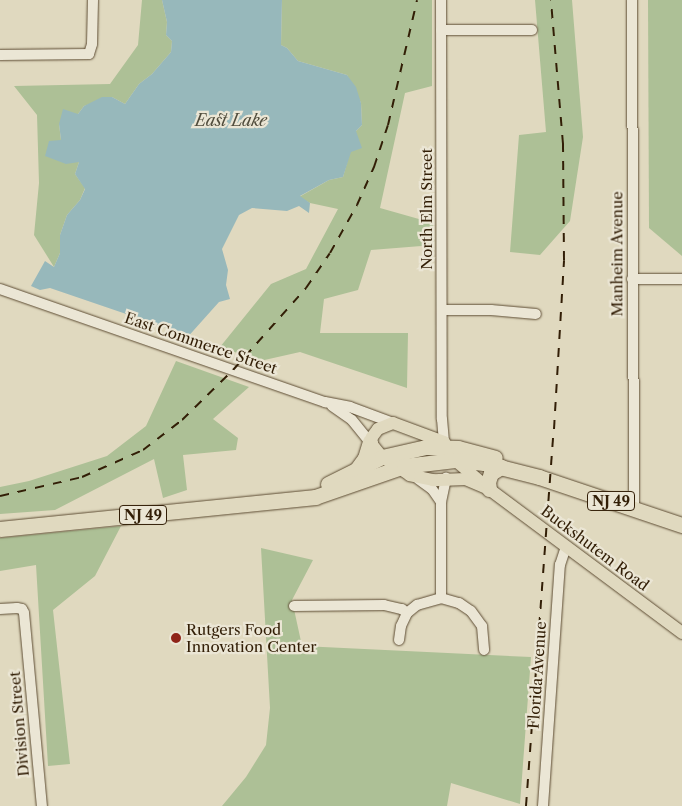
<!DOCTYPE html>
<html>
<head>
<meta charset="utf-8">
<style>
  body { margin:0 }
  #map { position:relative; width:682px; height:806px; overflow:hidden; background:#e0d9bf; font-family:"Libre Caslon Text",serif }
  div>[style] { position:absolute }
  .green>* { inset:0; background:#adc096 }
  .water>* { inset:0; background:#97b8bb }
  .roads { filter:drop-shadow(0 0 1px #5e4d34) drop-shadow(0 0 1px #5e4d34) }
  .minor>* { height:10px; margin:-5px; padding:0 5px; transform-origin:5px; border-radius:5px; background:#ebe6d5 }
  .major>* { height:12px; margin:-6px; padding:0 6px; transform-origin:6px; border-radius:6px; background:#e0d9bf }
  .highway>* { height:15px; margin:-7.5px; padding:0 7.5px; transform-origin:7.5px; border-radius:7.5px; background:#e0d9bf }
  .rail>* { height:2px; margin-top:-1px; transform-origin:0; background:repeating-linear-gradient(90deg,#321e06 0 9px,transparent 0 18px) }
  .dots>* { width:14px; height:14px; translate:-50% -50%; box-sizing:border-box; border:2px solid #ebe6d5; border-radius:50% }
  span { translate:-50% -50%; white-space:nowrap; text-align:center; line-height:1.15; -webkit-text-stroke:4.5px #ebe6d5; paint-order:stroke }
  .shield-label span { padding:1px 4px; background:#ebe6d5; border:1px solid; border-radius:4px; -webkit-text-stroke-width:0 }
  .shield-label { font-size:14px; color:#321e06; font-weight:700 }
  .street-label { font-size:15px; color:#321e06 }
  .poi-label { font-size:15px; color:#321e06 }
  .left { translate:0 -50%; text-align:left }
  .water-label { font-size:16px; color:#504c3c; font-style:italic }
</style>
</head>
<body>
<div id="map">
  <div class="green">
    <div style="clip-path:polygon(142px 0,162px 0,167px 22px,166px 35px,172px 41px,171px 52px,152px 74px,139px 84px,125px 104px,112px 97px,84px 106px,78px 114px,59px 124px,61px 140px,79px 162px,75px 174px,85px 188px,80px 200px,67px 215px,60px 235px,60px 253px,54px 267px,34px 235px,39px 183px,37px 115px,14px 86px,110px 84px,138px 45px)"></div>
    <div style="clip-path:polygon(282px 0,432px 0,432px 86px,405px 93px,380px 208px,433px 223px,434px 245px,371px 250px,358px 290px,324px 299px,320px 333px,408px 333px,407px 388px,300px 352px,260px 361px,220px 347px,271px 284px,306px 269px,338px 209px,310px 203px,299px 197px,329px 180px,343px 177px,356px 131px,362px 125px,361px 103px,347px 75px,298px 61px,287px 48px,281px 45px)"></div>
    <div style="clip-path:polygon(535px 0,572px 0,583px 137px,570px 221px,540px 255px,510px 252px,519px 135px,546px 132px)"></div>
    <div style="clip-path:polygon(648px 0,682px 0,682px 256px,649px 228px)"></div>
    <div style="clip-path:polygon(176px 361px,249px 387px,213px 419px,238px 438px,236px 450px,183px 455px,187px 490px,163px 498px,154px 459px,55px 510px,0 514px,0 487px,29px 481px,107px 456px,146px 426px)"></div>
    <div style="clip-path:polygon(121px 526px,95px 576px,53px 610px,70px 764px,48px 766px,36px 565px,0 571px,0 538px)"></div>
    <div style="clip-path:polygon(261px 548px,313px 560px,292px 600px,302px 646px,531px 657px,520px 804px,451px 783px,447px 806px,222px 806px,246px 777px,266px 745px,270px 708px)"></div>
  </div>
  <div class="water">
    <div style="clip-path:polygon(162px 0,282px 0,281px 45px,287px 48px,298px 61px,347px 75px,356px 87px,361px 103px,362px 125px,356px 131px,362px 148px,351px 152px,343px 177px,329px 180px,300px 196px,310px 203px,309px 213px,299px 206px,287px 211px,252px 208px,239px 215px,222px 249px,228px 270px,226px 285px,230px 299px,219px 302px,185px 340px,181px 340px,173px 330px,50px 288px,40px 290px,31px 286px,45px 261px,54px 267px,60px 253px,60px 235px,67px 215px,80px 200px,85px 189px,75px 174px,79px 162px,66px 164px,45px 156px,49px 141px,61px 140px,59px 124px,63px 109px,78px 114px,84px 106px,102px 97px,112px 97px,125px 104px,139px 84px,152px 74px,171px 52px,172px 41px,166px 35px,167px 22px)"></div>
  </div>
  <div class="roads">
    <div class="minor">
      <div style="left:441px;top:0;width:419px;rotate:89.9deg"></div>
      <div style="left:442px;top:419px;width:23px;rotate:85deg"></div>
      <div style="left:632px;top:0;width:509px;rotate:89.77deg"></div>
      <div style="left:441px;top:30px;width:91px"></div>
      <div style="left:0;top:55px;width:89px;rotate:-0.6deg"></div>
      <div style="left:89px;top:54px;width:10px;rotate:-73deg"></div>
      <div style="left:92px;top:44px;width:44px;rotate:-88.7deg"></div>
      <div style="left:632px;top:279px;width:50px"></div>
      <div style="left:0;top:289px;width:344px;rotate:19.2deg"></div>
      <div style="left:325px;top:402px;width:25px;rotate:11deg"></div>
      <div style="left:350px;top:407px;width:46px;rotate:20.4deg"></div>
      <div style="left:442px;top:310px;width:49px"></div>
      <div style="left:491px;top:310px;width:45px;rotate:5.1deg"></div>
      <div style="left:332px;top:406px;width:24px;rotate:35deg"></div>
      <div style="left:352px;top:420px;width:28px;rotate:51deg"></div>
      <div style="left:418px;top:479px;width:17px;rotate:36deg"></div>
      <div style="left:432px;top:489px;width:16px;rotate:55deg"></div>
      <div style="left:441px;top:598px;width:96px;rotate:-90deg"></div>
      <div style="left:441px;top:502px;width:25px;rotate:-78deg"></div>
      <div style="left:294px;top:606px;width:90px;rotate:-0.6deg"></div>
      <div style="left:384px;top:605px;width:18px;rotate:13deg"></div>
      <div style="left:402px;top:609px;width:6px;rotate:39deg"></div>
      <div style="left:0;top:609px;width:17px;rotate:-3deg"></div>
      <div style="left:17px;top:608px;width:5px;rotate:11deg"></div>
      <div style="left:22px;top:609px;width:4px;rotate:63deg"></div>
      <div style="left:24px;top:613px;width:194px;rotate:84.7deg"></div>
      <div style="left:399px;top:640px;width:14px;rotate:-82deg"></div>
      <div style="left:401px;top:626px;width:14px;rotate:-65deg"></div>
      <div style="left:407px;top:613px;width:13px;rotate:-39deg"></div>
      <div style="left:417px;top:605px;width:25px;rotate:-16deg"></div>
      <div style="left:441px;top:598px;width:19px;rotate:16deg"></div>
      <div style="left:459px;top:603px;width:14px;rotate:34deg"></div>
      <div style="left:471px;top:611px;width:19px;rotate:54deg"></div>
      <div style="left:482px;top:626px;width:24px;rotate:85deg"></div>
      <div style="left:543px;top:806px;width:242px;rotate:-86deg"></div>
      <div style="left:560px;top:565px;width:19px;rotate:-72deg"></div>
    </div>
    <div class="major">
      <div style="left:489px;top:489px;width:25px;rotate:-157deg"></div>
      <div style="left:466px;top:479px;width:33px;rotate:178deg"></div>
      <div style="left:433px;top:480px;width:24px;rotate:-168deg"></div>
      <div style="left:410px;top:475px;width:33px;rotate:-147deg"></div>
      <div style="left:382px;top:457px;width:19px;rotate:-129deg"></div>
      <div style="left:370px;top:442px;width:5px;rotate:-68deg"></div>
      <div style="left:372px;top:437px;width:10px;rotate:-53deg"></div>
      <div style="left:378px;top:429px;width:16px;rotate:-22deg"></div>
      <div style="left:393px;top:423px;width:54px;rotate:20.4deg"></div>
      <div style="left:444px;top:442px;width:21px;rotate:59deg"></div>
      <div style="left:455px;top:460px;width:45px;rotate:40.5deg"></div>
      <div style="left:489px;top:489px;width:241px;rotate:36.7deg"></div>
    </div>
    <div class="highway">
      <div style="left:357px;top:469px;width:14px;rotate:-54deg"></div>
      <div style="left:365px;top:458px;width:17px;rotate:-73deg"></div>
      <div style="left:328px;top:484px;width:60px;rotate:-26.6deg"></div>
      <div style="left:382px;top:457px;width:45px;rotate:-12.8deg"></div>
      <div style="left:426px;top:447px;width:32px;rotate:2deg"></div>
      <div style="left:458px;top:448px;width:38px;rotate:15deg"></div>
      <div style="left:489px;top:489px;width:7px;rotate:-98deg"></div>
      <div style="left:488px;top:482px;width:9px;rotate:-72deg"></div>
      <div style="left:491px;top:473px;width:12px;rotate:-31deg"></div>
      <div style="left:0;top:529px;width:317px;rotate:-5.8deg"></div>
      <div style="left:315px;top:497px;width:94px;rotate:-19.2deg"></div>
      <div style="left:404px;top:466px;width:51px;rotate:-6.7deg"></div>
      <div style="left:455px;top:460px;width:29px;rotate:6deg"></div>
      <div style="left:484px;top:463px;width:57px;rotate:14.3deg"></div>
      <div style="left:539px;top:477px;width:151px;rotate:18.6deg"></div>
    </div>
  </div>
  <div class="rail">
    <div style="left:0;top:496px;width:84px;rotate:-13deg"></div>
    <div style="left:82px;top:477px;width:67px;rotate:-23.9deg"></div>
    <div style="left:143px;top:450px;width:49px;rotate:-37.6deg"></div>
    <div style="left:182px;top:420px;width:71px;rotate:-44.4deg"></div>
    <div style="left:233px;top:370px;width:110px;rotate:-48.3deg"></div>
    <div style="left:306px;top:288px;width:42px;rotate:-55.6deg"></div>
    <div style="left:330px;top:253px;width:55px;rotate:-60.6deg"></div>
    <div style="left:357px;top:205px;width:42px;rotate:-65.9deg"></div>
    <div style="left:374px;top:167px;width:44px;rotate:-71.6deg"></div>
    <div style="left:388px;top:125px;width:128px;rotate:-76.9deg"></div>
    <div style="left:526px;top:806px;width:378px;rotate:-85.8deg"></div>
    <div style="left:554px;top:429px;width:169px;rotate:-86.6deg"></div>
    <div style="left:564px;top:260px;width:116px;rotate:-90.5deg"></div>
    <div style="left:563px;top:144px;width:144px;rotate:-94.8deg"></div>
  </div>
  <div class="dots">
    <div style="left:176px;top:638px;background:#8f2418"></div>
  </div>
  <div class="shield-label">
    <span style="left:611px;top:501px">NJ 49</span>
    <span style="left:143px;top:515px">NJ 49</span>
  </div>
  <div class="street-label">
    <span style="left:427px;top:209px;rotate:-90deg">North Elm Street</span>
    <span style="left:617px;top:254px;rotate:-90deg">Manheim Avenue</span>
    <span style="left:201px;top:343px;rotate:19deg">East Commerce Street</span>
    <span style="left:595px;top:548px;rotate:37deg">Buckshutem Road</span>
    <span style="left:537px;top:675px;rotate:-86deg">Florida Avenue</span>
    <span style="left:19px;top:724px;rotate:-95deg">Division Street</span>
  </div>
  <div class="poi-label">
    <span class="left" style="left:186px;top:638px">Rutgers Food<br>Innovation Center</span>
  </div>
  <div class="water-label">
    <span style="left:231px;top:120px">East Lake</span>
  </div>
</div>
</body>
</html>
